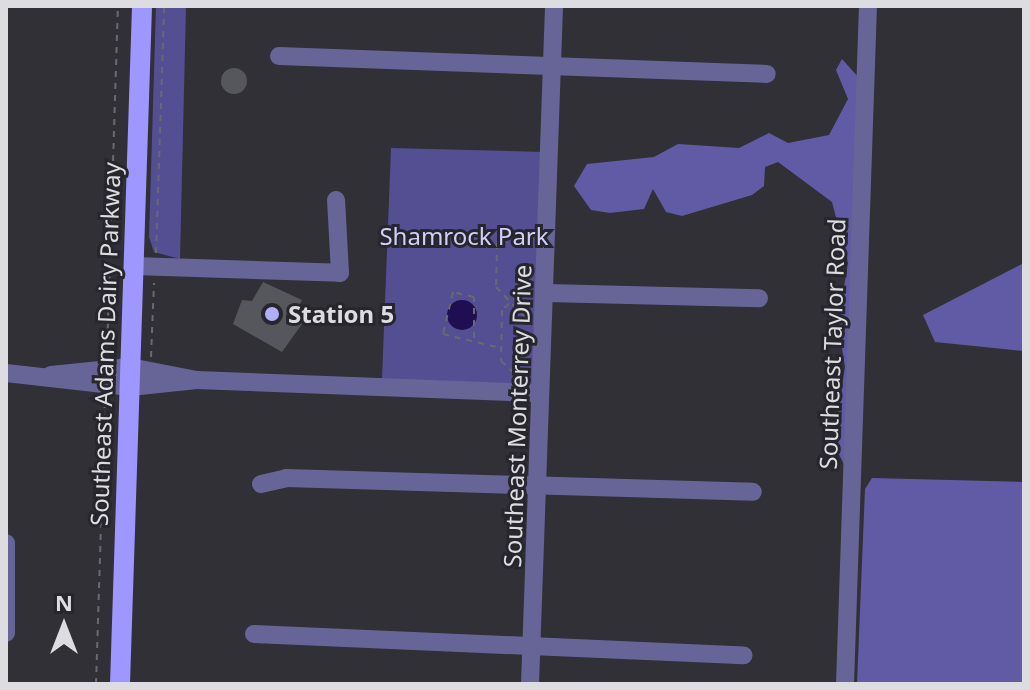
<!DOCTYPE html>
<html>
<head>
<meta charset="utf-8">
<style>
  body { margin:0 }
  #map { position:relative; width:1030px; height:690px; overflow:hidden; background:#303036; font-family:"Noto Sans",sans-serif }
  div>[style] { position:absolute }
  .green>* { inset:0; background:#544e93 }
  .forest>* { inset:0; background:#615ba5 }
  .water>* { inset:0; background:#1f0e52 }
  .round { border-radius:50% }
  .building>* { inset:0; background:#56565d }
  .path>* { height:2px; margin-top:-1px; transform-origin:0; background:repeating-linear-gradient(90deg,#69696f 0 6px,transparent 0 12px) }
  .minor>* { height:18px; margin:-9px; padding:0 9px; transform-origin:9px; border-radius:9px; background:#676598 }
  .major>* { height:20px; margin:-10px; padding:0 10px; transform-origin:10px; border-radius:10px; background:#9e97ff }
  .dots>* { width:22px; height:22px; translate:-50% -50%; box-sizing:border-box; border:4px solid #26262c; border-radius:50% }
  span { translate:-50% -50%; white-space:nowrap; text-align:center; line-height:1.15; -webkit-text-stroke:6px #26262c; paint-order:stroke }
  .park-label { font-size:24px; color:#cfcff9 }
  .poi-label { font-size:24px; color:#dddde1; font-weight:700 }
  .left { translate:0 -50%; text-align:left }
  .street-label { font-size:24px; color:#dddde1 }
  .frame { position:absolute; inset:0; border:8px solid #dddde1; pointer-events:none }
  .north { position:absolute; left:24px; top:586px; width:80px; height:80px; -webkit-text-stroke:6px #26262c; paint-order:stroke; rotate:0deg; font-size:22px; font-weight:700; line-height:32px; text-align:center; color:#dddde1 }
  .north::after { content:''; display:block; margin:auto; width:28px; height:36px; background:#dddde1; clip-path:polygon(50% 0,100% 100%,50% 72%,0 100%) }
</style>
</head>
<body>
<div id="map">
  <div class="green">
    <div style="clip-path:polygon(156px 6px,186px 6px,180px 259px,154px 252px,149px 237px)"></div>
    <div style="clip-path:polygon(391px 148px,544px 152px,533px 385px,382px 379px)"></div>
  </div>
  <div class="forest">
    <div style="clip-path:polygon(842px 59px,860px 79px,845px 466px,833px 443px,845px 367px,838px 323px,848px 263px,832px 202px,778px 162px,765px 167px,764px 186px,752px 195px,682px 216px,666px 212px,653px 189px,644px 209px,610px 213px,591px 210px,574px 186px,587px 164px,654px 157px,678px 144px,739px 148px,769px 133px,788px 143px,829px 135px,848px 99px,836px 70px)"></div>
    <div style="clip-path:polygon(1024px 263px,1024px 351px,935px 342px,923px 315px)"></div>
    <div style="clip-path:polygon(872px 478px,1024px 482px,1024px 684px,857px 684px,865px 489px)"></div>
  </div>
  <div class="water">
    <div class="round" style="left:447px;top:300px;width:30px;height:30px"></div>
  </div>
  <div class="building">
    <div class="round" style="left:221px;top:68px;width:26px;height:26px"></div>
    <div style="clip-path:polygon(263px 282px,302px 300px,298px 308px,309px 314px,282px 352px,233px 324px,242px 300px,252px 301px)"></div>
  </div>
  <div class="path">
    <div style="left:510px;top:230px;width:18px;rotate:135deg"></div>
    <div style="left:497px;top:243px;width:44px;rotate:91.3deg"></div>
    <div style="left:496px;top:287px;width:45px;rotate:45.9deg"></div>
    <div style="left:156px;top:253px;width:247px;rotate:-88.1deg"></div>
    <div style="left:518px;top:296px;width:21px;rotate:139deg"></div>
    <div style="left:502px;top:310px;width:51px;rotate:91.1deg"></div>
    <div style="left:501px;top:361px;width:25px;rotate:42deg"></div>
    <div style="left:474px;top:338px;width:41px;rotate:-90deg"></div>
    <div style="left:474px;top:297px;width:22px;rotate:-167deg"></div>
    <div style="left:453px;top:292px;width:43px;rotate:103.4deg"></div>
    <div style="left:443px;top:334px;width:59px;rotate:13.8deg"></div>
    <div style="left:107px;top:353px;width:347px;rotate:-88.2deg"></div>
    <div style="left:151px;top:357px;width:74px;rotate:-87.7deg"></div>
    <div style="left:96px;top:684px;width:285px;rotate:-88.2deg"></div>
  </div>
  <div class="minor">
    <div style="left:279px;top:56px;width:488px;rotate:2.1deg"></div>
    <div style="left:134px;top:266px;width:206px;rotate:1.9deg"></div>
    <div style="left:340px;top:273px;width:73px;rotate:-93.1deg"></div>
    <div style="left:547px;top:293px;width:212px;rotate:1.4deg"></div>
    <div style="left:6px;top:373px;width:125px;rotate:6.4deg"></div>
    <div style="left:130px;top:387px;width:67px;rotate:-6deg"></div>
    <div style="left:51px;top:375px;width:79px;rotate:-5.8deg"></div>
    <div style="left:130px;top:367px;width:68px;rotate:11deg"></div>
    <div style="left:197px;top:380px;width:343px;rotate:2.2deg"></div>
    <div style="left:261px;top:484px;width:26px;rotate:-13deg"></div>
    <div style="left:286px;top:478px;width:467px;rotate:1.7deg"></div>
    <div style="left:6px;top:543px;width:90px;rotate:90deg"></div>
    <div style="left:254px;top:634px;width:490px;rotate:2.5deg"></div>
    <div style="left:530px;top:684px;width:678px;rotate:-87.97deg"></div>
    <div style="left:845px;top:684px;width:678px;rotate:-88.06deg"></div>
  </div>
  <div class="major">
    <div style="left:120px;top:684px;width:678px;rotate:-88.14deg"></div>
  </div>
  <div class="dots">
    <div style="left:272px;top:314px;background:#b0aefa"></div>
  </div>
  <div class="park-label">
    <span style="left:464px;top:236px">Shamrock Park</span>
  </div>
  <div class="poi-label">
    <span class="left" style="left:288px;top:314px">Station 5</span>
  </div>
  <div class="street-label">
    <span style="left:105px;top:344px;rotate:-88deg">Southeast Adams Dairy Parkway</span>
    <span style="left:832px;top:344px;rotate:-88deg">Southeast Taylor Road</span>
    <span style="left:517px;top:416px;rotate:-88deg">Southeast Monterrey Drive</span>
  </div>
  <div class="frame"></div>
  <div class="north">N</div>
</div>
</body>
</html>
